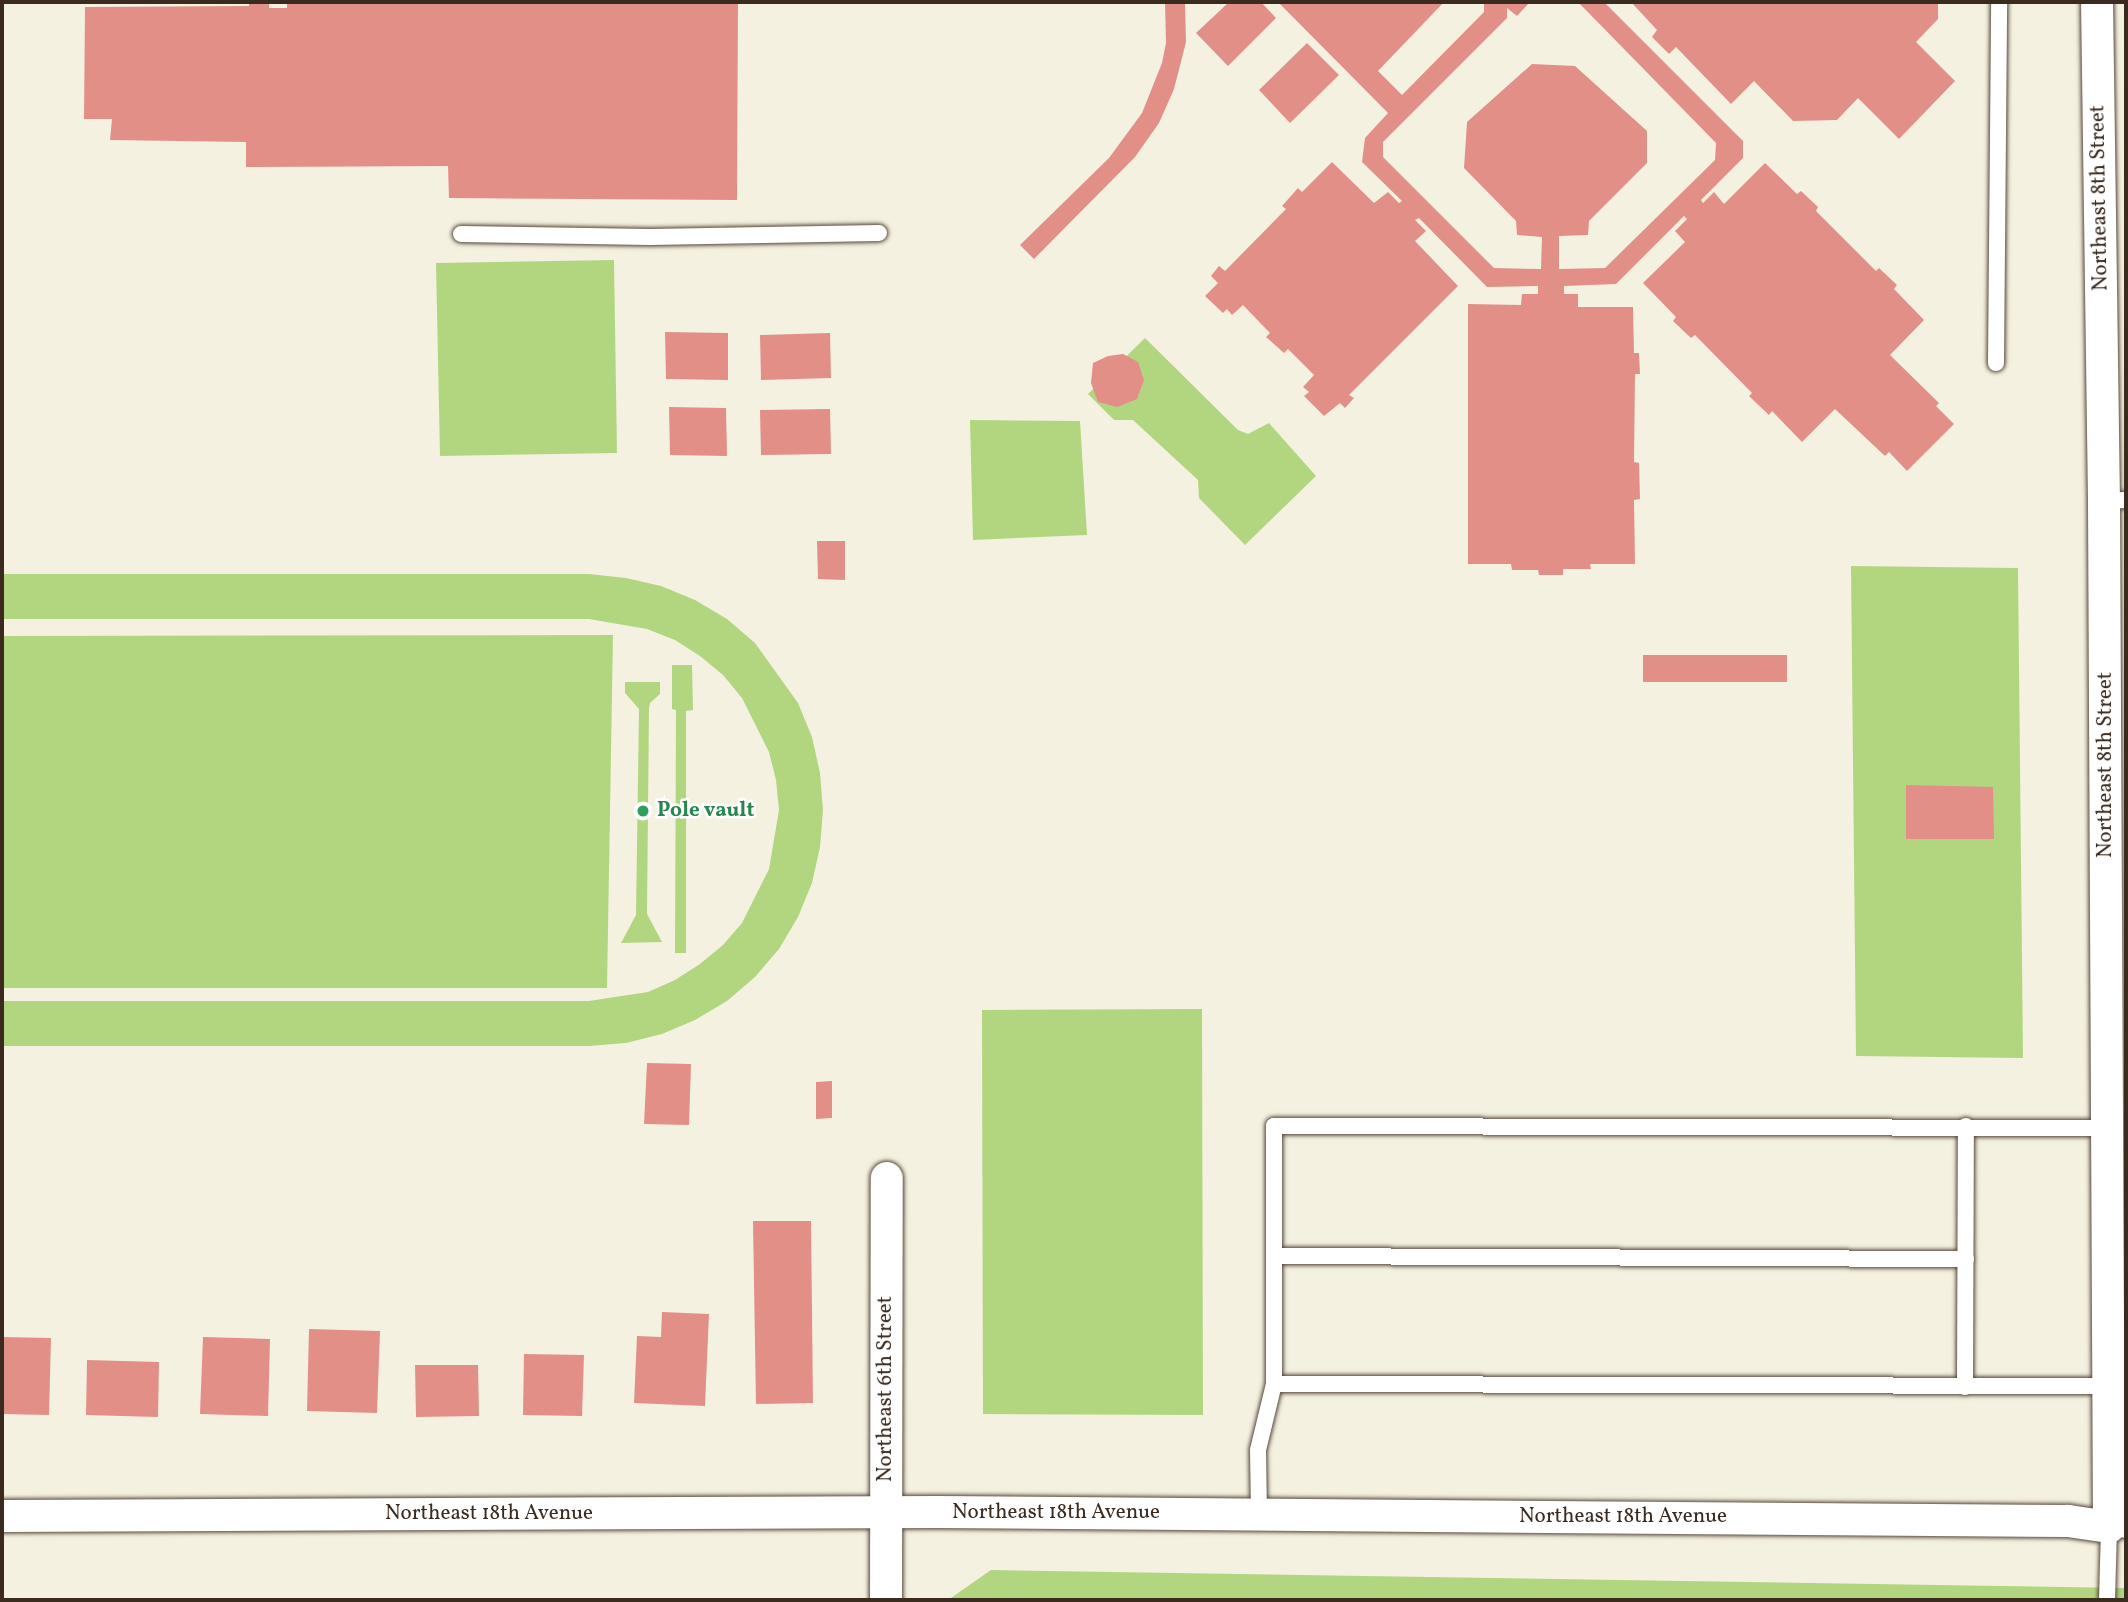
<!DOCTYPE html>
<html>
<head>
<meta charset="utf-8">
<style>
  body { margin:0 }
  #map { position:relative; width:2128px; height:1602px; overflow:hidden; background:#f5f1e0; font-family:Vollkorn,serif }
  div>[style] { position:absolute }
  .green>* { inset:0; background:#b1d67f }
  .building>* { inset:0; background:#e28f88 }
  .roads { filter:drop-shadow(0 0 2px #57483b) drop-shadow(0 0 2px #57483b) }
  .service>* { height:16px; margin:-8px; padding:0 8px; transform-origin:8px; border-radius:8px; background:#fff }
  .minor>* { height:32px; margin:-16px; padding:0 16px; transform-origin:16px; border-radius:16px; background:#fff }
  .dots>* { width:19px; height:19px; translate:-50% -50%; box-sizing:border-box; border:4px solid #fff; border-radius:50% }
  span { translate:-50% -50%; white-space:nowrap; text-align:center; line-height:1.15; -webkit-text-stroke:5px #fff; paint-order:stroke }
  .street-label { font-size:21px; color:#3b2a1e }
  .leisure-label { font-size:21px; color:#27864d; font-weight:700 }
  .left { translate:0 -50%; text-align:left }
  .frame { position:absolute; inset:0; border:4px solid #3b2a1e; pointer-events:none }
</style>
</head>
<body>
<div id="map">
  <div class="green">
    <div style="clip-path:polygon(614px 260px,617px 453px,440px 456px,436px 263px)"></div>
    <div style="clip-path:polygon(1145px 338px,1238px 430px,1248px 434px,1269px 423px,1316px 476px,1245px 545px,1199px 498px,1198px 480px,1133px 420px,1114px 420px,1088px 394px)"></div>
    <div style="clip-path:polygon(970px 420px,1080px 421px,1087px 535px,973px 540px)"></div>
    <div style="clip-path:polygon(1851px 566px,2018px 568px,2023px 1058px,1856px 1056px)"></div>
    <div style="clip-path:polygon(2px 574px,589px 574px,626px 578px,661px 586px,695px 600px,727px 619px,755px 643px,798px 703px,812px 737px,820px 773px,823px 810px,820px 847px,812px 883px,798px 917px,779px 949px,755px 977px,727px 1001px,695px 1020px,662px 1034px,626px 1043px,589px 1046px,2px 1046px,2px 1001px,589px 1001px,648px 992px,675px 980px,700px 964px,723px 945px,742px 923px,769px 869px,779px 810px,776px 780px,769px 752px,742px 698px,723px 675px,700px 656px,675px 640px,647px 629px,589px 619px,2px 619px)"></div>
    <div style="clip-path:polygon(613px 635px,607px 988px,2px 988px,2px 636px)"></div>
    <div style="clip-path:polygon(672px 665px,692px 665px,693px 710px,686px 711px,686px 953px,675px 953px,676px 710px,672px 709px)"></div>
    <div style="clip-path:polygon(625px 682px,660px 682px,660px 694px,650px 703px,649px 708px,647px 914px,662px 942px,621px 943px,636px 915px,639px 709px,625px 693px)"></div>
    <div style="clip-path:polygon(1202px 1009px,1203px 1415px,983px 1414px,982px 1010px)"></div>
    <div style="clip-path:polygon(991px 1570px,2126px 1588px,2126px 1600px,948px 1600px)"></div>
  </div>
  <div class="building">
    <div style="clip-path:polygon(249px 2px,269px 2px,269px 8px,287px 8px,287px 2px,738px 2px,737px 200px,449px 198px,448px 166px,246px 167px,246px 142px,110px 140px,112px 119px,84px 119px,85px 7px,249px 6px)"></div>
    <div style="clip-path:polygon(1165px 2px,1185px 2px,1186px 42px,1174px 89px,1159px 123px,1135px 157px,1034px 259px,1020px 245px,1109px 158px,1142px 113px,1162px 63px,1166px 43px)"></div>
    <div style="clip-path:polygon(1229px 2px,1261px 2px,1276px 18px,1228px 66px,1196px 33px)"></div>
    <div style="clip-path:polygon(1278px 2px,1444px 2px,1378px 71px,1402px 95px,1484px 12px,1484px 2px,1530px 2px,1517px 16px,1507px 8px,1507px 18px,1383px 142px,1383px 157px,1494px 268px,1541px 269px,1542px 237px,1517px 235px,1516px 221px,1464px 168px,1467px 122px,1532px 64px,1575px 66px,1647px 131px,1647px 163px,1589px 221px,1588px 235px,1559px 236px,1559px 269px,1605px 268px,1715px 160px,1716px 143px,1578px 2px,1604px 2px,1743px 141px,1743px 158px,1701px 200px,1703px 203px,1714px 192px,1724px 204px,1765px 163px,1797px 194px,1801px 191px,1818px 207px,1816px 211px,1876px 271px,1879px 268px,1897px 285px,1894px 289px,1924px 320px,1890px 355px,1939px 403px,1936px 406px,1954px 424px,1907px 471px,1889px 452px,1885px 456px,1835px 409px,1802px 442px,1772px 411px,1769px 415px,1749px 396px,1752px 393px,1695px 335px,1691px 338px,1673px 321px,1676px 317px,1643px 283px,1685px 242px,1675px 231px,1687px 219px,1684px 216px,1616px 284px,1564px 286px,1564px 294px,1578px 294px,1578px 307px,1633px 307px,1634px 353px,1639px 353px,1640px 374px,1635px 374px,1634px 462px,1639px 463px,1640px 499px,1634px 500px,1635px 564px,1590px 564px,1591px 569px,1563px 569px,1563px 575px,1539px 575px,1538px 570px,1512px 570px,1511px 564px,1468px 564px,1468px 304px,1521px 305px,1522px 294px,1538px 294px,1538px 286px,1487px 287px,1419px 218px,1415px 220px,1426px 231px,1415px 241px,1458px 286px,1349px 395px,1354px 398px,1345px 408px,1340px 403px,1324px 416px,1304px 396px,1309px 392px,1303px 387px,1314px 375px,1288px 349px,1284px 353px,1266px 337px,1270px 333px,1243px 305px,1232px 315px,1227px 309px,1223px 313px,1205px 296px,1218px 283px,1211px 276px,1219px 266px,1225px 271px,1286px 209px,1282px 206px,1298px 188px,1302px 192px,1332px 162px,1374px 203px,1388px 192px,1399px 203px,1402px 201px,1362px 162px,1365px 138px,1388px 113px)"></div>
    <div style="clip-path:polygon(1631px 2px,1938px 2px,1938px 19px,1916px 42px,1955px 81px,1899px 139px,1858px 98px,1837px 120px,1793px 121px,1754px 81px,1731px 104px,1676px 47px,1669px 54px,1652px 37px,1657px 30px)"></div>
    <div style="clip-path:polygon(1307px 43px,1339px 75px,1290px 123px,1259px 90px)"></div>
    <div style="clip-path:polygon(665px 332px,728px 333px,728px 380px,666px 379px)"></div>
    <div style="clip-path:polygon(830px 333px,831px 378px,761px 380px,760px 335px)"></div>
    <div style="clip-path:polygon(1123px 354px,1138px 362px,1144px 380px,1137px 399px,1117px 407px,1098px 402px,1091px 383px,1093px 363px,1108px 356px)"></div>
    <div style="clip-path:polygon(669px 407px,726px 408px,727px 456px,670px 455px)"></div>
    <div style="clip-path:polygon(830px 409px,831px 454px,761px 455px,760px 410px)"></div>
    <div style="clip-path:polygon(817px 541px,845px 541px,845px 580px,818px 579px)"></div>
    <div style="clip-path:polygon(1643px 655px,1787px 655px,1787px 682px,1643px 682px)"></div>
    <div style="clip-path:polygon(1906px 785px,1993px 787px,1994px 839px,1906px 839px)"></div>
    <div style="clip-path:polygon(647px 1063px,691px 1064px,689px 1125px,644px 1124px)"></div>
    <div style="clip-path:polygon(832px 1081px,832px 1118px,816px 1119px,816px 1082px)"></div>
    <div style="clip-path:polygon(753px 1221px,811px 1221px,813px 1403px,756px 1404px)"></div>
    <div style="clip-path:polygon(662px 1312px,709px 1314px,705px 1406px,634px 1403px,637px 1336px,661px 1337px)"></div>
    <div style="clip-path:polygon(309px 1329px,380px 1331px,377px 1413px,307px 1411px)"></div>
    <div style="clip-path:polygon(2px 1337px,51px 1338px,49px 1415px,2px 1414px)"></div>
    <div style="clip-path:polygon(203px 1337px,270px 1339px,268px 1416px,200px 1414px)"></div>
    <div style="clip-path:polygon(524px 1354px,584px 1355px,582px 1416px,523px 1415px)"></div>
    <div style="clip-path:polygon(87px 1360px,159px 1362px,158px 1417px,86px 1415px)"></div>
    <div style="clip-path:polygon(415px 1365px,478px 1365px,479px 1416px,416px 1417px)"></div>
  </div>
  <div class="roads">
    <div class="service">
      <div style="left:461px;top:234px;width:189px;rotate:0.9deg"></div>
      <div style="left:650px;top:237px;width:229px;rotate:-1deg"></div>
      <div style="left:1996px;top:363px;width:361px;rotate:-89.5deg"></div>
      <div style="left:2104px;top:501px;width:22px;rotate:-3deg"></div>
      <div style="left:1274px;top:1256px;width:692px;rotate:0.25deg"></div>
      <div style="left:1274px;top:1384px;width:836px;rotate:0.14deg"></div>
      <div style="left:1965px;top:1387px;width:261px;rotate:-89.8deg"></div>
      <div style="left:1259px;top:1514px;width:64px;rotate:-90.9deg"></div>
      <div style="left:1258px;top:1450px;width:68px;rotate:-76.4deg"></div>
      <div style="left:1274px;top:1384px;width:258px;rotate:-90deg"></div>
      <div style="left:1274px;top:1126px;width:834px;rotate:0.14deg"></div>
      <div style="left:2107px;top:1600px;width:73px;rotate:-88.4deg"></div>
      <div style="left:2109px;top:1527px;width:17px;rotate:10deg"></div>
    </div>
    <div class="minor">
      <div style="left:2px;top:1516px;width:935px;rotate:-0.25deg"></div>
      <div style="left:937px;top:1512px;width:1131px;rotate:0.46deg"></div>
      <div style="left:2068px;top:1521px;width:41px;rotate:8.3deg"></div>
      <div style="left:2109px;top:1527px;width:1026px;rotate:-90.28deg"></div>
      <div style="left:2104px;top:501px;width:499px;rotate:-90.8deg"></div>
      <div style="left:886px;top:1600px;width:422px;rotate:-89.9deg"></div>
    </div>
  </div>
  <div class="dots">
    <div style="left:643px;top:811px;background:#2e9e5b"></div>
  </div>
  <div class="street-label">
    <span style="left:2100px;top:198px;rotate:-91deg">Northeast 8th Street</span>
    <span style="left:2106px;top:765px;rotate:-90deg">Northeast 8th Street</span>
    <span style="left:886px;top:1389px;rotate:-90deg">Northeast 6th Street</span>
    <span style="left:1056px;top:1513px">Northeast 18th Avenue</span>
    <span style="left:489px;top:1514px">Northeast 18th Avenue</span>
    <span style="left:1623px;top:1517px">Northeast 18th Avenue</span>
  </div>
  <div class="leisure-label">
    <span class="left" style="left:657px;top:811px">Pole vault</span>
  </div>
  <div class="frame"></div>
</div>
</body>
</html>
